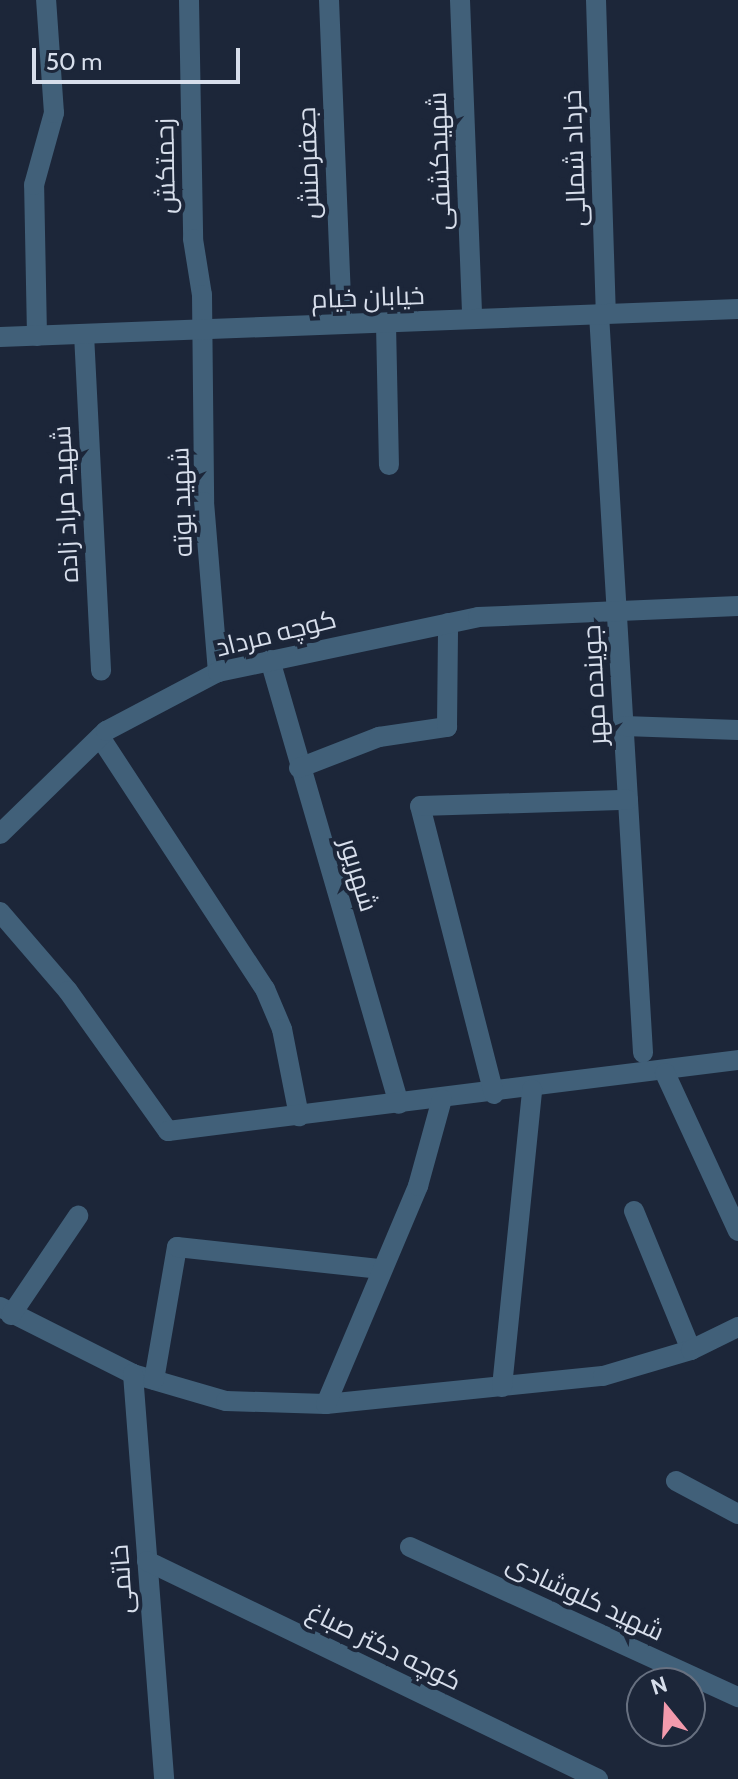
<!DOCTYPE html>
<html>
<head>
<meta charset="utf-8">
<style>
  body { margin:0 }
  #map { position:relative; width:738px; height:1779px; overflow:hidden; background:#1c2639; font-family:Cabin,Cairo,sans-serif }
  div>[style] { position:absolute }
  .minor>* { height:20px; margin:-10px; padding:0 10px; transform-origin:10px; border-radius:10px; background:#416079 }
  span { translate:-50% -50%; white-space:nowrap; text-align:center; line-height:1.15; -webkit-text-stroke:8px #1c2639; paint-order:stroke }
  .street-label { font-size:26px; color:#d7deeb }
  .north { position:absolute; left:626px; top:1667px; width:80px; height:80px; box-sizing:border-box; background:#1c2639; border:2px solid #677080; border-radius:50%; rotate:342deg; font-size:22px; font-weight:700; line-height:32px; text-align:center; color:#d7deeb }
  .north::after { content:''; display:block; margin:auto; width:28px; height:36px; background:#f29aac; clip-path:polygon(50% 0,100% 100%,50% 72%,0 100%) }
  .scale { position:absolute; left:32px; top:48px; width:208px; height:36px; box-sizing:border-box; border:4px solid #d7deeb; border-top:0; padding-left:10px; font-size:24px; line-height:28px; white-space:nowrap; color:#d7deeb; -webkit-text-stroke:6px #1c2639; paint-order:stroke }
</style>
</head>
<body>
<div id="map">
  <div class="minor">
    <div style="left:189px;top:0;width:239px;rotate:89deg"></div>
    <div style="left:193px;top:239px;width:57px;rotate:80.9deg"></div>
    <div style="left:202px;top:295px;width:207px;rotate:89.4deg"></div>
    <div style="left:204px;top:502px;width:171px;rotate:85.3deg"></div>
    <div style="left:329px;top:0;width:324px;rotate:87.7deg"></div>
    <div style="left:460px;top:0;width:319px;rotate:87.8deg"></div>
    <div style="left:596px;top:0;width:314px;rotate:88.2deg"></div>
    <div style="left:599px;top:314px;width:740px;rotate:86.59deg"></div>
    <div style="left:386px;top:324px;width:141px;rotate:88.8deg"></div>
    <div style="left:84px;top:334px;width:337px;rotate:87.1deg"></div>
    <div style="left:37px;top:336px;width:151px;rotate:-91.1deg"></div>
    <div style="left:34px;top:185px;width:75px;rotate:-74.5deg"></div>
    <div style="left:54px;top:113px;width:113px;rotate:-94deg"></div>
    <div style="left:0;top:337px;width:739px;rotate:-2.17deg"></div>
    <div style="left:270px;top:660px;width:462px;rotate:73.8deg"></div>
    <div style="left:624px;top:726px;width:114px;rotate:2deg"></div>
    <div style="left:100px;top:737px;width:301px;rotate:56.8deg"></div>
    <div style="left:265px;top:989px;width:43px;rotate:67deg"></div>
    <div style="left:282px;top:1029px;width:89px;rotate:78.9deg"></div>
    <div style="left:299px;top:768px;width:86px;rotate:-21.2deg"></div>
    <div style="left:379px;top:737px;width:69px;rotate:-8.4deg"></div>
    <div style="left:447px;top:727px;width:104px;rotate:-89.4deg"></div>
    <div style="left:0;top:834px;width:148px;rotate:-44.2deg"></div>
    <div style="left:106px;top:731px;width:127px;rotate:-27.8deg"></div>
    <div style="left:218px;top:672px;width:266px;rotate:-11.9deg"></div>
    <div style="left:478px;top:617px;width:260px;rotate:-2.4deg"></div>
    <div style="left:0;top:912px;width:104px;rotate:49.3deg"></div>
    <div style="left:68px;top:991px;width:172px;rotate:54.5deg"></div>
    <div style="left:168px;top:1131px;width:574px;rotate:-7.1deg"></div>
    <div style="left:665px;top:1073px;width:174px;rotate:65.2deg"></div>
    <div style="left:494px;top:1094px;width:297px;rotate:-104.4deg"></div>
    <div style="left:420px;top:806px;width:208px;rotate:-1.7deg"></div>
    <div style="left:634px;top:1211px;width:150px;rotate:67.7deg"></div>
    <div style="left:0;top:1307px;width:149px;rotate:26.7deg"></div>
    <div style="left:133px;top:1374px;width:97px;rotate:16.2deg"></div>
    <div style="left:226px;top:1401px;width:100px;rotate:1.7deg"></div>
    <div style="left:326px;top:1404px;width:278px;rotate:-5.8deg"></div>
    <div style="left:603px;top:1376px;width:92px;rotate:-16.5deg"></div>
    <div style="left:691px;top:1350px;width:52px;rotate:-26.1deg"></div>
    <div style="left:11px;top:1315px;width:120px;rotate:-55.9deg"></div>
    <div style="left:133px;top:1374px;width:406px;rotate:85.6deg"></div>
    <div style="left:154px;top:1380px;width:135px;rotate:-80.2deg"></div>
    <div style="left:177px;top:1247px;width:203px;rotate:6.2deg"></div>
    <div style="left:502px;top:1387px;width:299px;rotate:-84.2deg"></div>
    <div style="left:326px;top:1404px;width:237px;rotate:-67.1deg"></div>
    <div style="left:418px;top:1186px;width:90px;rotate:-74.6deg"></div>
    <div style="left:676px;top:1481px;width:70px;rotate:28deg"></div>
    <div style="left:410px;top:1547px;width:361px;rotate:24.6deg"></div>
    <div style="left:147px;top:1561px;width:501px;rotate:25.8deg"></div>
  </div>
  <div class="street-label">
    <span style="left:575px;top:158px;rotate:-92deg">خرداد شمالی</span>
    <span style="left:440px;top:161px;rotate:-92deg">شهیدکشفی</span>
    <span style="left:309px;top:163px;rotate:-92deg">جعفرمنش</span>
    <span style="left:166px;top:166px;rotate:-91deg">زحمتکش</span>
    <span style="left:368px;top:298px;rotate:-2deg">خیابان خیام</span>
    <span style="left:182px;top:502px;rotate:-92deg">شهید بوته</span>
    <span style="left:66px;top:504px;rotate:-93deg">شهید مراد زاده</span>
    <span style="left:276px;top:634px;rotate:-14deg">کوچه مرداد</span>
    <span style="left:595px;top:685px;rotate:-93deg">جوینده مهر</span>
    <span style="left:358px;top:875px;rotate:73deg">شهریور</span>
    <span style="left:122px;top:1579px;rotate:-94deg">خاتمی</span>
    <span style="left:585px;top:1598px;rotate:25deg">شهید کلوشادی</span>
    <span style="left:384px;top:1647px;rotate:26deg">کوچه دکتر صباغ</span>
  </div>
  <div class="north">N</div>
  <div class="scale">50 m</div>
</div>
</body>
</html>
